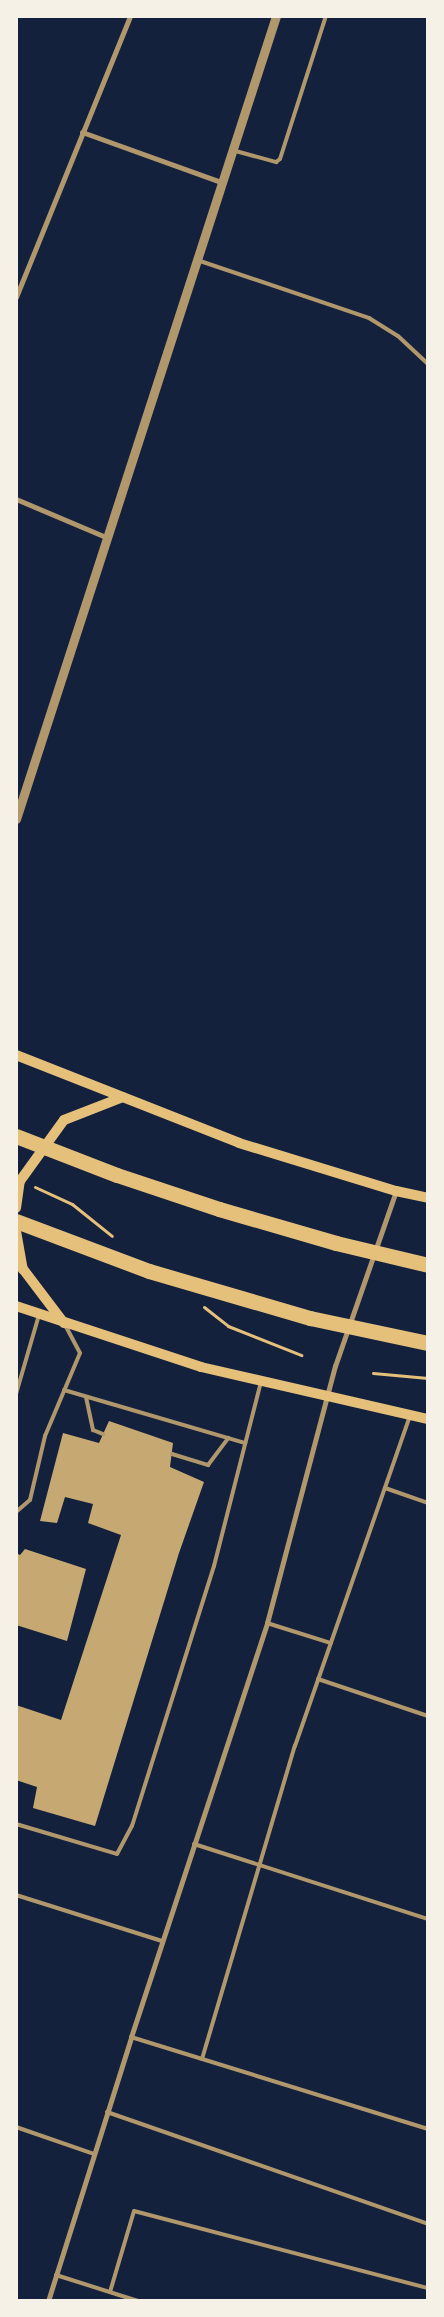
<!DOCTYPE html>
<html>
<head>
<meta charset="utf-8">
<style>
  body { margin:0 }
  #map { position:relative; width:444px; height:2317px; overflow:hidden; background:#14213d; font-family:Figtree,sans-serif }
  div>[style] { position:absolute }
  .building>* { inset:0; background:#c6a872 }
  .path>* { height:3px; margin:-1.5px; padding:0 1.5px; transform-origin:1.5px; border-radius:1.5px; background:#e5c07b }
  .service>* { height:4px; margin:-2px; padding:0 2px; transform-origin:2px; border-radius:2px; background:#b1986c }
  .minor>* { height:5px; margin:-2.5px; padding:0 2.5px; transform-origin:2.5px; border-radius:2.5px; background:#b1986c }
  .tertiary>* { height:9px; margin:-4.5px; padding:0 4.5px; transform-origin:4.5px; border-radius:4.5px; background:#b1986c }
  .secondary>* { height:10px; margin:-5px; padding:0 5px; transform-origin:5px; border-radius:5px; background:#e5c07b }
  .motorway>* { height:15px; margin:-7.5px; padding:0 7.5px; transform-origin:7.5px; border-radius:7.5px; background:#e5c07b }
  span { translate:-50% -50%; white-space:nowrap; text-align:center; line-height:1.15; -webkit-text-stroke:4.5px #f6f1e7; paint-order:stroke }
  .frame { position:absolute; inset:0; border:18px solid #f6f1e7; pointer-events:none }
</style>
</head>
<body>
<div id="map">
  <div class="building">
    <div style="clip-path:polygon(109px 1421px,173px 1443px,170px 1467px,204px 1482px,179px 1553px,95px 1826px,33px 1808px,37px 1787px,16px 1780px,16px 1705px,61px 1720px,121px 1535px,88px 1523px,93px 1504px,65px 1497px,57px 1523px,40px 1521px,63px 1433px,99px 1443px)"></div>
    <div style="clip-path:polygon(25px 1549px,86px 1569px,67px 1641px,16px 1625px,16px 1553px,20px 1555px)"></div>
  </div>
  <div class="path">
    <div style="left:35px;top:1187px;width:41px;rotate:24.7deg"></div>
    <div style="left:72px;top:1204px;width:51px;rotate:38.7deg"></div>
    <div style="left:204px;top:1307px;width:31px;rotate:38deg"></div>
    <div style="left:228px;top:1326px;width:79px;rotate:21.7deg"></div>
    <div style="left:373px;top:1373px;width:55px;rotate:5.2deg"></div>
  </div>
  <div class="service">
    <div style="left:232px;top:150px;width:46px;rotate:15.3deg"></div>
    <div style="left:276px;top:162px;width:5px;rotate:-37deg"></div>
    <div style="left:280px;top:159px;width:150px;rotate:-72.2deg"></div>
    <div style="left:197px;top:260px;width:182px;rotate:18.6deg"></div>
    <div style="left:369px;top:318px;width:34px;rotate:32deg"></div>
    <div style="left:398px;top:336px;width:41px;rotate:43deg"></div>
    <div style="left:64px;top:1390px;width:189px;rotate:16.3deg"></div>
    <div style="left:16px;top:1394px;width:82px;rotate:-73.8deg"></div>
    <div style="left:86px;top:1397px;width:34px;rotate:78deg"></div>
    <div style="left:93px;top:1430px;width:11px;rotate:22deg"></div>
    <div style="left:172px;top:1454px;width:38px;rotate:17deg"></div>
    <div style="left:208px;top:1465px;width:34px;rotate:-53deg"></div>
    <div style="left:385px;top:1488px;width:46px;rotate:19.2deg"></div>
    <div style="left:16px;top:1512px;width:18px;rotate:-41deg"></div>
    <div style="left:30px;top:1500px;width:66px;rotate:-76.8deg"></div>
    <div style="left:45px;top:1436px;width:90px;rotate:-67.1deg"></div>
    <div style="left:80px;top:1353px;width:32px;rotate:-118deg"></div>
    <div style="left:267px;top:1623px;width:67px;rotate:17.4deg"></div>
    <div style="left:318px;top:1679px;width:116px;rotate:18.6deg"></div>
    <div style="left:16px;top:1824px;width:105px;rotate:16.5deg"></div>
    <div style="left:117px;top:1854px;width:32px;rotate:-62deg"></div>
    <div style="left:132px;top:1826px;width:273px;rotate:-72.5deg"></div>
    <div style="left:214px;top:1566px;width:191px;rotate:-75.7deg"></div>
    <div style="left:194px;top:1844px;width:246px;rotate:17.8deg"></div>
    <div style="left:16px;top:1895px;width:153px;rotate:17.5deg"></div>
    <div style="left:131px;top:2037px;width:311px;rotate:17.2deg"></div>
    <div style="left:202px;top:2059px;width:327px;rotate:-73.5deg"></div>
    <div style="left:295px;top:1746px;width:349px;rotate:-70.8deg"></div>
    <div style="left:107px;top:2112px;width:340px;rotate:19.2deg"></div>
    <div style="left:16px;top:2127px;width:83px;rotate:19.1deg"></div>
    <div style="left:56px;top:2275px;width:86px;rotate:17.6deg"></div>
    <div style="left:110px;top:2292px;width:84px;rotate:-73.5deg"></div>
    <div style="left:134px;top:2211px;width:304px;rotate:14.7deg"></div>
  </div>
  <div class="minor">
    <div style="left:82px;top:132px;width:148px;rotate:19.8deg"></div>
    <div style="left:16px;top:297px;width:303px;rotate:-67.9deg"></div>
    <div style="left:16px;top:499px;width:100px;rotate:23deg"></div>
    <div style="left:48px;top:2301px;width:277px;rotate:-72.5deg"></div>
    <div style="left:131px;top:2037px;width:436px;rotate:-71.8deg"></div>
    <div style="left:267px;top:1623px;width:266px;rotate:-75.2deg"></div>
    <div style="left:335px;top:1366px;width:185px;rotate:-70.8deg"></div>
  </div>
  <div class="tertiary">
    <div style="left:16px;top:819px;width:844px;rotate:-72.06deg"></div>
  </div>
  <div class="secondary">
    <div style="left:16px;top:1055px;width:240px;rotate:21.5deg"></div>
    <div style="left:239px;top:1143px;width:164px;rotate:17deg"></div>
    <div style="left:396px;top:1191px;width:33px;rotate:12deg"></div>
    <div style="left:16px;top:1208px;width:27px;rotate:-82deg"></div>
    <div style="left:20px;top:1181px;width:75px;rotate:-54.2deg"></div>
    <div style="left:64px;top:1120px;width:63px;rotate:-21.3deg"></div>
    <div style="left:16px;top:1231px;width:39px;rotate:80deg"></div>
    <div style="left:23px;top:1269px;width:68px;rotate:52.8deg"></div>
    <div style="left:16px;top:1306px;width:195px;rotate:18.2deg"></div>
    <div style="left:201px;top:1367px;width:233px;rotate:12.9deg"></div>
  </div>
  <div class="motorway">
    <div style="left:16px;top:1136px;width:108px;rotate:21.1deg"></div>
    <div style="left:117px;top:1175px;width:108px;rotate:18.4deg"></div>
    <div style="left:219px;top:1209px;width:122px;rotate:16.2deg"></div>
    <div style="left:336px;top:1243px;width:95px;rotate:13.4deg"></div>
    <div style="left:16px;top:1221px;width:142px;rotate:20.6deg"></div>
    <div style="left:149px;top:1271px;width:168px;rotate:16.3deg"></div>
    <div style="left:310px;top:1318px;width:121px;rotate:12deg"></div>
  </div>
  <div class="frame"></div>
</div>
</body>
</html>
